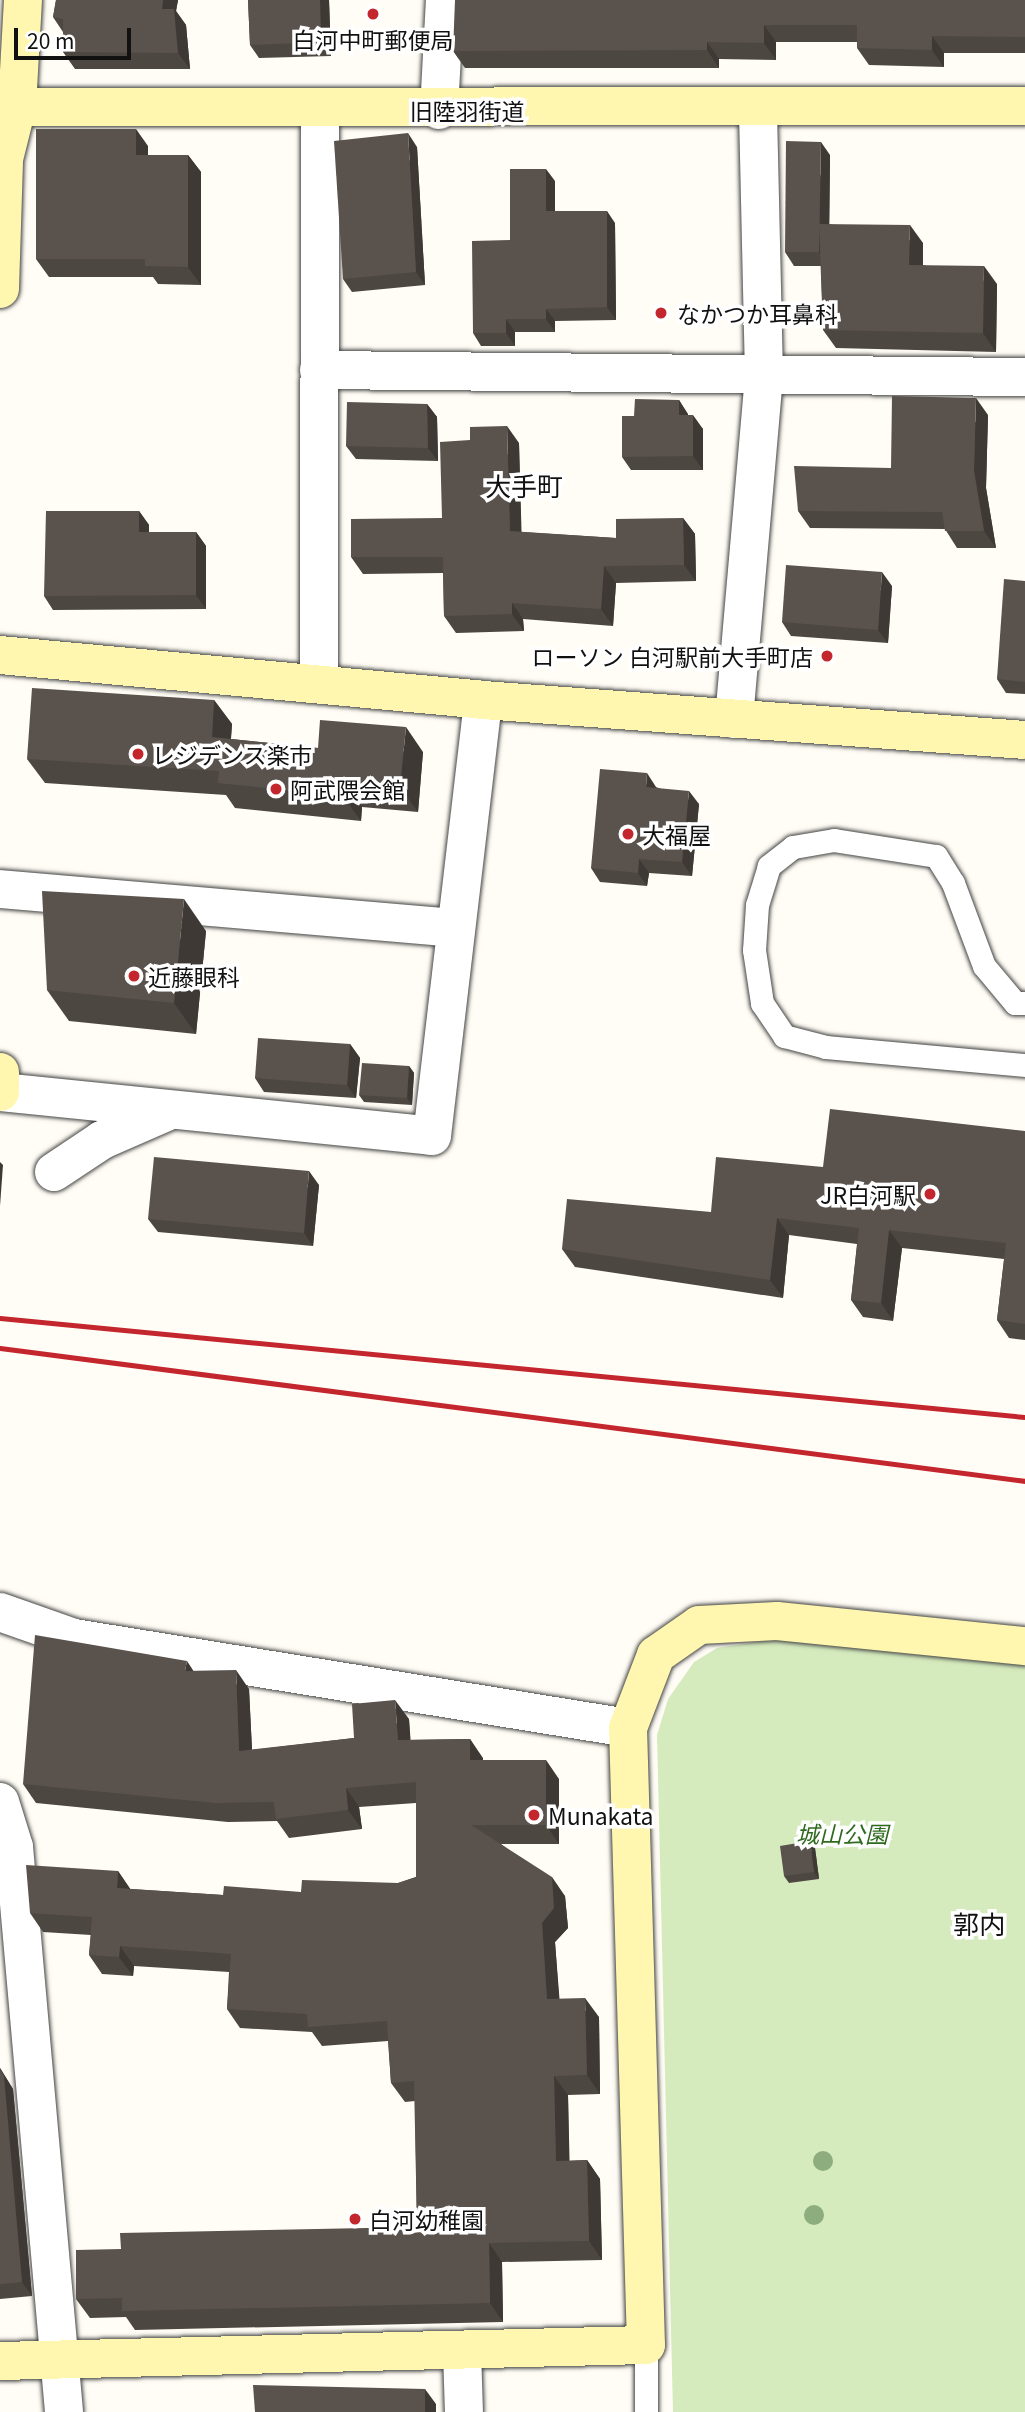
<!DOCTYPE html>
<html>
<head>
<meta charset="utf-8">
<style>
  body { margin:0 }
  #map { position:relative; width:1025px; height:2412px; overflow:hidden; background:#fffdf5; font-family:Georgia,"Noto Sans JP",serif }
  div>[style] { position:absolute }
  .green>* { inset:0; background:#d5ebbd }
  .roads { filter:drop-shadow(0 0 2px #444) drop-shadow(0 0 2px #444) }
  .lane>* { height:23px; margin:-11.5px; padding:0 11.5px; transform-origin:11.5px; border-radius:11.5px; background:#fff }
  .street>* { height:38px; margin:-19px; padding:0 19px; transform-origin:19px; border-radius:19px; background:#fff }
  .secondary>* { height:38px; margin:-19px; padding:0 19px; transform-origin:19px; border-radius:19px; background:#fff6b0 }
  .rail>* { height:5px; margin:-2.5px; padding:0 2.5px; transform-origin:2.5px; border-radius:2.5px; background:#c4262e }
  .trees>* { width:20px; height:20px; margin:-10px; border-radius:50%; background:#8dad7f }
  .wall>* { inset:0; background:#4d4742 }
  .shaded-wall>* { inset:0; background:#3f3936 }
  .building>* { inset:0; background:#5a524d }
  .dots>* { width:19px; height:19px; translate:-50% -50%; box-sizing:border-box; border:4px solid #fff; border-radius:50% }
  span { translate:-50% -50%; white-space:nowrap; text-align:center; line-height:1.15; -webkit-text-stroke:7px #fff; paint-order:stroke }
  .poi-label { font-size:23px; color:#111 }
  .left { translate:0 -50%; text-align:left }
  .right { translate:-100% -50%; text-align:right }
  .street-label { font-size:23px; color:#111 }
  .park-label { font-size:23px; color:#2f6b1f; font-style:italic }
  .quarter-label { font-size:26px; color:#111 }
  .scale { position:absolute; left:14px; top:28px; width:117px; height:32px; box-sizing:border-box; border:4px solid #111; border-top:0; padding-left:9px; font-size:21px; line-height:24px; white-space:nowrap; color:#111; -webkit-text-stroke:5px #fff; paint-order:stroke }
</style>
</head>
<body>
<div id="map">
  <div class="green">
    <div style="clip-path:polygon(785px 1638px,1025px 1664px,1025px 2412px,673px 2412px,657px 1735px,668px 1699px,694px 1662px,717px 1648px)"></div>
  </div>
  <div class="roads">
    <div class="lane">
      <div style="left:1025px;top:1003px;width:10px;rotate:180deg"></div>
      <div style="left:1015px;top:1003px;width:48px;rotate:-130deg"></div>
      <div style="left:984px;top:966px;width:89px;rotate:-110.5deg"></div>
      <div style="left:953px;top:883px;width:32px;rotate:-122deg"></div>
      <div style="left:936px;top:856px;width:103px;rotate:-171.1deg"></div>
      <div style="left:834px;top:840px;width:42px;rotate:170.3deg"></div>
      <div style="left:793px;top:847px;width:31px;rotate:142deg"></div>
      <div style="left:769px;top:866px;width:41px;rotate:107.1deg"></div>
      <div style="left:757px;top:905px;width:45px;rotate:93.8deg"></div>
      <div style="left:754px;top:950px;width:54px;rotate:81.4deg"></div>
      <div style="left:762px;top:1003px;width:40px;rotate:56deg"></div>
      <div style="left:784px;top:1036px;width:43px;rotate:14.7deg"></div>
      <div style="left:826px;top:1047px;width:200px;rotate:5.2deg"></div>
      <div style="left:646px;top:2345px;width:67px;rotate:90deg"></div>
    </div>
    <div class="street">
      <div style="left:439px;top:110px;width:110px;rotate:-86.9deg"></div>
      <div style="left:319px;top:370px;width:706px;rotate:0.57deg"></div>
      <div style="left:319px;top:681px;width:570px;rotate:-89.9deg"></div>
      <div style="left:734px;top:719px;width:344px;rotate:-85deg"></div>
      <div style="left:764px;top:376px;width:266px;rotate:-91.3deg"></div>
      <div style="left:0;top:889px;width:457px;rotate:4.9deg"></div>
      <div style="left:1px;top:1092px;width:433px;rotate:5.8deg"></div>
      <div style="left:432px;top:1136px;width:439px;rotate:-83.3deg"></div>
      <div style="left:54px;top:1172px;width:58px;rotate:-33.7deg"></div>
      <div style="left:102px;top:1140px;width:70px;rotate:-23.6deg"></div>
      <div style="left:0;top:1612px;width:78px;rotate:19.4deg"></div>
      <div style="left:74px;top:1638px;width:561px;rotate:9.23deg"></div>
      <div style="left:0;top:1802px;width:47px;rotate:72.7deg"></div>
      <div style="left:14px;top:1847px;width:567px;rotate:84.94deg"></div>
      <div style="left:462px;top:2350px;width:62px;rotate:88.2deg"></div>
    </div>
    <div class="secondary">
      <div style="left:17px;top:107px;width:1008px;rotate:-0.06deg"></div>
      <div style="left:0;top:289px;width:130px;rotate:-88.2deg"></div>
      <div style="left:4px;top:159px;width:54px;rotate:-76deg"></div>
      <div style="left:17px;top:107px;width:107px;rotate:-86.8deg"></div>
      <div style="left:0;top:655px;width:485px;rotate:5.3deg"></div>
      <div style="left:483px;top:700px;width:543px;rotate:4.22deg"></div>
      <div style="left:0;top:1072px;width:20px;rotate:90deg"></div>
      <div style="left:0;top:2361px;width:646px;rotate:-1.42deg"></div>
      <div style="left:646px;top:2345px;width:617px;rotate:-91.67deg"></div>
      <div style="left:628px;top:1728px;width:78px;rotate:-69deg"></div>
      <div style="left:656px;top:1655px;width:52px;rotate:-34.9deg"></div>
      <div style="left:699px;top:1625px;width:78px;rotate:-2.9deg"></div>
      <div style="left:777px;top:1621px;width:249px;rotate:5.8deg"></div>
    </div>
  </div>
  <div class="rail">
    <div style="left:0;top:1318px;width:1030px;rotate:5.52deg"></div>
    <div style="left:0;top:1348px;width:1034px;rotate:7.39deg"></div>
  </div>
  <div class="trees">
    <div style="left:823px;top:2161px"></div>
    <div style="left:814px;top:2215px"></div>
  </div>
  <div class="wall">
    <div style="clip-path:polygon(56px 0,178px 0,176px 11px,186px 25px,190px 69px,75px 69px,63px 52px,63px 32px,53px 17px)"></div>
    <div style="clip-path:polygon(248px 0,329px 0,331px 56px,259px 58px,250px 45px)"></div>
    <div style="clip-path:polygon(1025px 0,1025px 53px,944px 53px,944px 67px,869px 65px,857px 48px,857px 42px,776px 42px,776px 60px,719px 59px,719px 68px,465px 68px,453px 51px)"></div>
    <div style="clip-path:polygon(148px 146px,148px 155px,188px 155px,201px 172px,201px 285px,158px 284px,153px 277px,49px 277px,36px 259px)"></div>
    <div style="clip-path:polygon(417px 147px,425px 285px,352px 292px,343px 279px)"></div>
    <div style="clip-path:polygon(830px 155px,829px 224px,923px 243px,923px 265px,997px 284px,996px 352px,836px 348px,823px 330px,821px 266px,794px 266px,785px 252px)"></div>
    <div style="clip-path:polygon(555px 181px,555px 211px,615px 223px,616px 320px,555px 321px,555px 332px,515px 332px,515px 346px,481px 346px,473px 333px,510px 240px)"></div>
    <div style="clip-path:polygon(679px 400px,688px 415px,703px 429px,703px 470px,631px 470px,622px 457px,634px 416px)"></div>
    <div style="clip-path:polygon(427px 404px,437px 417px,438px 461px,356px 459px,346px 446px)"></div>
    <div style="clip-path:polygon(988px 415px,986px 488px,996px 548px,957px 548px,945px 529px,810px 528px,798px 511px,891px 468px)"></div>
    <div style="clip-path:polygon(519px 443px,521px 532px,616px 538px,683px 518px,695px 534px,696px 581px,616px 583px,613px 626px,523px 619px,524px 631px,456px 633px,444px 616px,443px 573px,363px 574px,351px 557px,442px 518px)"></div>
    <div style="clip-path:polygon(139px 511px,149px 525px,149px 532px,196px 532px,206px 546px,206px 609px,53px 610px,44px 596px)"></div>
    <div style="clip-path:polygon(1025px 581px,1025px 694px,1006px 693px,997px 679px)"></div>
    <div style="clip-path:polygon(892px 586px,888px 643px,791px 636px,782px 622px)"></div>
    <div style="clip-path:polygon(214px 700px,232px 724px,231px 739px,318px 748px,423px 752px,418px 812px,362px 807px,361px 821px,235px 808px,226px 795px,45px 783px,27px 759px)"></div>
    <div style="clip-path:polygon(656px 787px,699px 804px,692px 876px,649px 873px,647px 886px,600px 882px,591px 868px)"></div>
    <div style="clip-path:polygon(206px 931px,196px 1034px,69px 1021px,47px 990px)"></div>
    <div style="clip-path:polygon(350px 1044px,360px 1058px,356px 1098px,264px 1092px,255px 1078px)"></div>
    <div style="clip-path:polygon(409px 1066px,414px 1073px,412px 1105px,364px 1102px,359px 1095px)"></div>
    <div style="clip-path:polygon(1025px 1131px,1025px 1340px,1009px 1338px,997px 1320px,1004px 1259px,902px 1248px,893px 1321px,863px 1317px,851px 1300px,857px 1244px,789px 1235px,783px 1298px,575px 1267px,562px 1249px,711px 1212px,823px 1167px)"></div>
    <div style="clip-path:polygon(319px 1185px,313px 1246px,158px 1232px,148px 1219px)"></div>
    <div style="clip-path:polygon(193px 1671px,249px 1689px,252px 1750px,354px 1738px,409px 1719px,410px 1740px,470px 1739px,483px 1760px,559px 1779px,559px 1844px,501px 1844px,565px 1896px,568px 1928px,555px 1942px,559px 1999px,599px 2017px,600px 2094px,568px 2095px,569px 2161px,587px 2160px,600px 2179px,602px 2260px,502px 2262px,503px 2322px,135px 2330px,126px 2317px,90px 2318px,76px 2299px,121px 2249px,417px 2227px,415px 2101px,405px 2102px,391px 2083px,388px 2041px,322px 2046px,312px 2032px,240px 2028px,227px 2009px,229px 1972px,134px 1966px,133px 1976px,102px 1974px,89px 1955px,91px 1935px,43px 1932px,30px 1913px,118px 1871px,130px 1889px,223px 1895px,301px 1892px,398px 1883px,416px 1877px,416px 1803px,359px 1807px,362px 1829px,289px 1838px,277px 1821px,228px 1822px,36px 1803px,23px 1784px)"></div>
    <div style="clip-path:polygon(815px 1848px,819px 1879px,789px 1883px,784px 1876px)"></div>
    <div style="clip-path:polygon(0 2068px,13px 2089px,32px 2296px,0 2299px)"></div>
  </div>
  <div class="shaded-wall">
    <div style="clip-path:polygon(163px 0,178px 0,176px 11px,186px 25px,190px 69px,178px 53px,162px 9px)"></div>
    <div style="clip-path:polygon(320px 0,329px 0,331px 56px,321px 42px)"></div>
    <div style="clip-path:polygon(764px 25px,776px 42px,776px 60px,764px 43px)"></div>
    <div style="clip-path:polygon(932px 36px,944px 53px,944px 67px,932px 50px)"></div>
    <div style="clip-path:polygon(707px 42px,719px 59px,719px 68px,707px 50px)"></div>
    <div style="clip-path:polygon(136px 129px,148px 146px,148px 173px,136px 155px)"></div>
    <div style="clip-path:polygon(408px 133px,417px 147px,425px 285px,416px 272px)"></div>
    <div style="clip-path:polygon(821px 142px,830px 155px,829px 266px,819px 252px)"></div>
    <div style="clip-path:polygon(188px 155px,201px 172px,201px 285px,188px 267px)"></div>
    <div style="clip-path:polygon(546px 169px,555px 181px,555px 224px,546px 211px)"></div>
    <div style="clip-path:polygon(607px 211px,615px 223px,616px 320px,607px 307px)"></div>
    <div style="clip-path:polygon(910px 225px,923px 243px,922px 283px,909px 265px)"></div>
    <div style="clip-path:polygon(984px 266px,997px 284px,996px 352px,983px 333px)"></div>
    <div style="clip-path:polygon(546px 309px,555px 321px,555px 332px,546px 319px)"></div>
    <div style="clip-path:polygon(506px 319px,515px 332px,515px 346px,506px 333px)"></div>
    <div style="clip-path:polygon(976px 398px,988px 415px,986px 488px,996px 548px,984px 531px,974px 471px)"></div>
    <div style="clip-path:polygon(679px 400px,688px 414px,688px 429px,679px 415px)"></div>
    <div style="clip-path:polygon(427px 404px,437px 417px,438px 461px,428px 448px)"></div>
    <div style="clip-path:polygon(693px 415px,703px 429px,703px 470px,693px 456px)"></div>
    <div style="clip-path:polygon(507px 426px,519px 443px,522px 548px,510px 531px)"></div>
    <div style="clip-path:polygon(139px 511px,149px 525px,148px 546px,139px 532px)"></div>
    <div style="clip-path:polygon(683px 518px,695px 534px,696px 581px,684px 565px)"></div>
    <div style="clip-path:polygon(196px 532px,206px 546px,206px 609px,196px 595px)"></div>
    <div style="clip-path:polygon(604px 566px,616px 583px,613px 626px,601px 609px)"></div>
    <div style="clip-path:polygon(882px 572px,892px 586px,888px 643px,878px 630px)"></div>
    <div style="clip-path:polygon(512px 603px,523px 619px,524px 631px,512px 614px)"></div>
    <div style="clip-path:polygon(214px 700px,232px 724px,229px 762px,212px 737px)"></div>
    <div style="clip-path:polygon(406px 727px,423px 752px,418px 812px,400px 787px)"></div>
    <div style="clip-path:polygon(647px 773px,656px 787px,655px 800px,646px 787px)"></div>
    <div style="clip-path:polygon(344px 782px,362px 807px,361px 821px,343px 796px)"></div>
    <div style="clip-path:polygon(689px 791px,699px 804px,692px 876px,682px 862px)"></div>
    <div style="clip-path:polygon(639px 859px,649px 873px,647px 886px,638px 873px)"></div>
    <div style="clip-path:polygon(184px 899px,206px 931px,196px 1034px,174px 1003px)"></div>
    <div style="clip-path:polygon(350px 1044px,360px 1058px,356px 1098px,347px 1085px)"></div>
    <div style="clip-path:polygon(409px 1066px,414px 1073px,412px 1105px,407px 1098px)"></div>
    <div style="clip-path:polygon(0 1162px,3px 1165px,0 1206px)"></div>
    <div style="clip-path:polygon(309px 1171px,319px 1185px,313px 1246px,304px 1233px)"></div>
    <div style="clip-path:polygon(777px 1218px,789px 1235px,783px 1298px,770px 1280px)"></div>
    <div style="clip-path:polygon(889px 1230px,902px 1248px,893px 1321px,881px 1303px)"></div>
    <div style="clip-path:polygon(187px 1661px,200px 1681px,185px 1671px)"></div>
    <div style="clip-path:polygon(236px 1670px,249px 1689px,253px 1770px,239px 1751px)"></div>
    <div style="clip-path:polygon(395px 1700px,409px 1719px,412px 1759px,398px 1740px)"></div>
    <div style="clip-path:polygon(470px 1739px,483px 1758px,483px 1779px,470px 1760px)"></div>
    <div style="clip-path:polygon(546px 1760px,559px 1779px,559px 1844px,546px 1825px)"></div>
    <div style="clip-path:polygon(346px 1788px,359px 1807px,362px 1829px,348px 1810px)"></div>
    <div style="clip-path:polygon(810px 1841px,815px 1848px,819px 1879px,814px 1872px)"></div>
    <div style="clip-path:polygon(118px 1871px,131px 1890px,117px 1888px)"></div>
    <div style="clip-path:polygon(552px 1877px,565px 1896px,568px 1928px,555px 1942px,561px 2018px,547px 1999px,542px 1923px)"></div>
    <div style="clip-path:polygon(120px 1946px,134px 1966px,133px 1976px,119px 1957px)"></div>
    <div style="clip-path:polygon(585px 1998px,599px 2017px,600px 2094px,587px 2075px)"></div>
    <div style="clip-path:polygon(0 2068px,13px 2089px,32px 2296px,22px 2282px)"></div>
    <div style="clip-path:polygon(554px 2076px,568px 2095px,570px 2180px,556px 2161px)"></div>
    <div style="clip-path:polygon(587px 2160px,600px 2179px,602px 2260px,589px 2241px)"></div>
    <div style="clip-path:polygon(489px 2243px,502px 2262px,503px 2322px,490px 2303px)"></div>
    <div style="clip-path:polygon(425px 2389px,436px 2404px,436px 2412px,425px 2412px)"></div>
  </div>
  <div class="building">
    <div style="clip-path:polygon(56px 0,163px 0,162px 9px,174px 9px,178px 53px,63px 52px,63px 19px,53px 17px)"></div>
    <div style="clip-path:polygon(248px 0,320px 0,321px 42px,250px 45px)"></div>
    <div style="clip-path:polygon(455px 0,1025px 0,1025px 37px,932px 36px,932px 50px,857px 48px,857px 25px,764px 25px,764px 43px,707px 42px,707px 50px,453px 51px)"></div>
    <div style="clip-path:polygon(36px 129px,136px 129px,136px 155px,188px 155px,188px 267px,145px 266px,145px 259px,36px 259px)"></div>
    <div style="clip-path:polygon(408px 133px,416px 272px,343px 279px,334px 141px)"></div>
    <div style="clip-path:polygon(786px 141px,821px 142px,819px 252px,785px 252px)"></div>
    <div style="clip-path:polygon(510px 169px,546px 169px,546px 211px,607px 211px,607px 307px,546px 309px,546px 319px,506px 319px,506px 333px,473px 333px,472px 241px,510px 240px)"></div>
    <div style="clip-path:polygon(819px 224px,910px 225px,909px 265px,984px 266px,983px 333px,823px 330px)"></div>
    <div style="clip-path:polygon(892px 396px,976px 398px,974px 471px,984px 531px,945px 531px,942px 512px,798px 511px,794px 466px,891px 468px)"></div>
    <div style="clip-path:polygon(635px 399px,679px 400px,679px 415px,693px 415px,693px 456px,622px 457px,622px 416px,634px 416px)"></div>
    <div style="clip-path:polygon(347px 402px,427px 404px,428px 448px,346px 446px)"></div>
    <div style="clip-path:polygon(507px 426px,510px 531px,616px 538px,616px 519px,683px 518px,684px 565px,604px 566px,601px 609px,512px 603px,512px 614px,444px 616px,443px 557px,351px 557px,351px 519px,442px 518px,440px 442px,470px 440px,470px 427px)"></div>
    <div style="clip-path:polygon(46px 511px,139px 511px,139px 532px,196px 532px,196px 595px,44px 596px)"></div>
    <div style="clip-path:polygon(786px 565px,882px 572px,878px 630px,782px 622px)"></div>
    <div style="clip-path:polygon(1004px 579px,1025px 581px,1025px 682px,997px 679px)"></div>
    <div style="clip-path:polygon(32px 688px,214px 700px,212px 737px,318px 748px,320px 720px,406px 727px,400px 787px,344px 782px,343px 796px,218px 783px,219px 771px,27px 759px)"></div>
    <div style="clip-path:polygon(600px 769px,647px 773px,646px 787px,689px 791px,682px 862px,639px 859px,638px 873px,591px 868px)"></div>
    <div style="clip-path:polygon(42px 891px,184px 899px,174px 1003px,47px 990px)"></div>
    <div style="clip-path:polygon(258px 1038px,350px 1044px,347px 1085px,255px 1078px)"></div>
    <div style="clip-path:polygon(362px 1063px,409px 1066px,407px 1098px,359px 1095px)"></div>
    <div style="clip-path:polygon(830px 1109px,1025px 1131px,1025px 1324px,997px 1320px,1006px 1243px,889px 1230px,881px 1303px,851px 1300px,859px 1228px,777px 1218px,770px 1280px,562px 1249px,567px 1199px,711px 1212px,716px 1157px,823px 1167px)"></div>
    <div style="clip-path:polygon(154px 1157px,309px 1171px,304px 1233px,148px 1219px)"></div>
    <div style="clip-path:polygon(35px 1635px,187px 1661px,185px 1671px,236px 1670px,239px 1751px,354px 1738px,352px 1704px,395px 1700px,398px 1740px,470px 1739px,470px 1760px,546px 1760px,546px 1825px,471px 1825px,552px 1877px,554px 1908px,542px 1923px,547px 1999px,585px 1998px,587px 2075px,554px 2076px,556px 2161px,587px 2160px,589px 2241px,489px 2243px,490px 2303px,122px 2311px,122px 2298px,76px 2299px,76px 2250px,121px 2249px,120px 2233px,417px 2227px,414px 2081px,391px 2083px,387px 2021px,308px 2027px,307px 2014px,227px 2009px,231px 1954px,120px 1946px,119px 1957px,89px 1955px,92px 1917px,30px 1913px,26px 1865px,118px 1871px,117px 1888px,223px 1895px,224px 1886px,301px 1892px,302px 1880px,398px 1883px,416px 1877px,416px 1782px,346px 1788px,348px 1810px,276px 1819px,274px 1802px,215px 1803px,23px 1784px)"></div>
    <div style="clip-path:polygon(810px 1841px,814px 1872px,784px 1876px,780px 1846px)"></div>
    <div style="clip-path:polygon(0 2069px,4px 2076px,22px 2282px,0 2284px)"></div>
    <div style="clip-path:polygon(253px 2385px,425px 2389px,425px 2412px,255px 2412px)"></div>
  </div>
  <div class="dots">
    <div style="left:373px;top:14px;background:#c4262e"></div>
    <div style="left:661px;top:313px;background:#c4262e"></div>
    <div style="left:827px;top:656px;background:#c4262e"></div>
    <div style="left:138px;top:754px;background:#c4262e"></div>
    <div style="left:276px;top:789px;background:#c4262e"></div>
    <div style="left:628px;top:834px;background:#c4262e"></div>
    <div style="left:134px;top:976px;background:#c4262e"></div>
    <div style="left:930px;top:1194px;background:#c4262e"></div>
    <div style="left:534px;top:1815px;background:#c4262e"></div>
    <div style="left:355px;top:2219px;background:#c4262e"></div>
  </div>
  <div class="poi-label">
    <span style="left:373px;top:39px">白河中町郵便局</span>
    <span class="left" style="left:677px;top:313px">なかつか耳鼻科</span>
    <span class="right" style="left:813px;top:656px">ローソン 白河駅前大手町店</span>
    <span class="left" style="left:152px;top:754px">レジデンス楽市</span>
    <span class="left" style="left:290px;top:789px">阿武隈会館</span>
    <span class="left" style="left:642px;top:834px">大福屋</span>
    <span class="left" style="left:148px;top:976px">近藤眼科</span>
    <span class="right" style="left:916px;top:1194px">JR白河駅</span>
    <span class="left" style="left:548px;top:1815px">Munakata</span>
    <span class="left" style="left:369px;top:2219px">白河幼稚園</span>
  </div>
  <div class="street-label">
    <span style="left:467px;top:110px">旧陸羽街道</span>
  </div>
  <div class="park-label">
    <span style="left:842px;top:1833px">城山公園</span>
  </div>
  <div class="quarter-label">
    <span style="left:524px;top:485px">大手町</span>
    <span style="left:979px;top:1923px">郭内</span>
  </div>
  <div class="scale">20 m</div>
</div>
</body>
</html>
